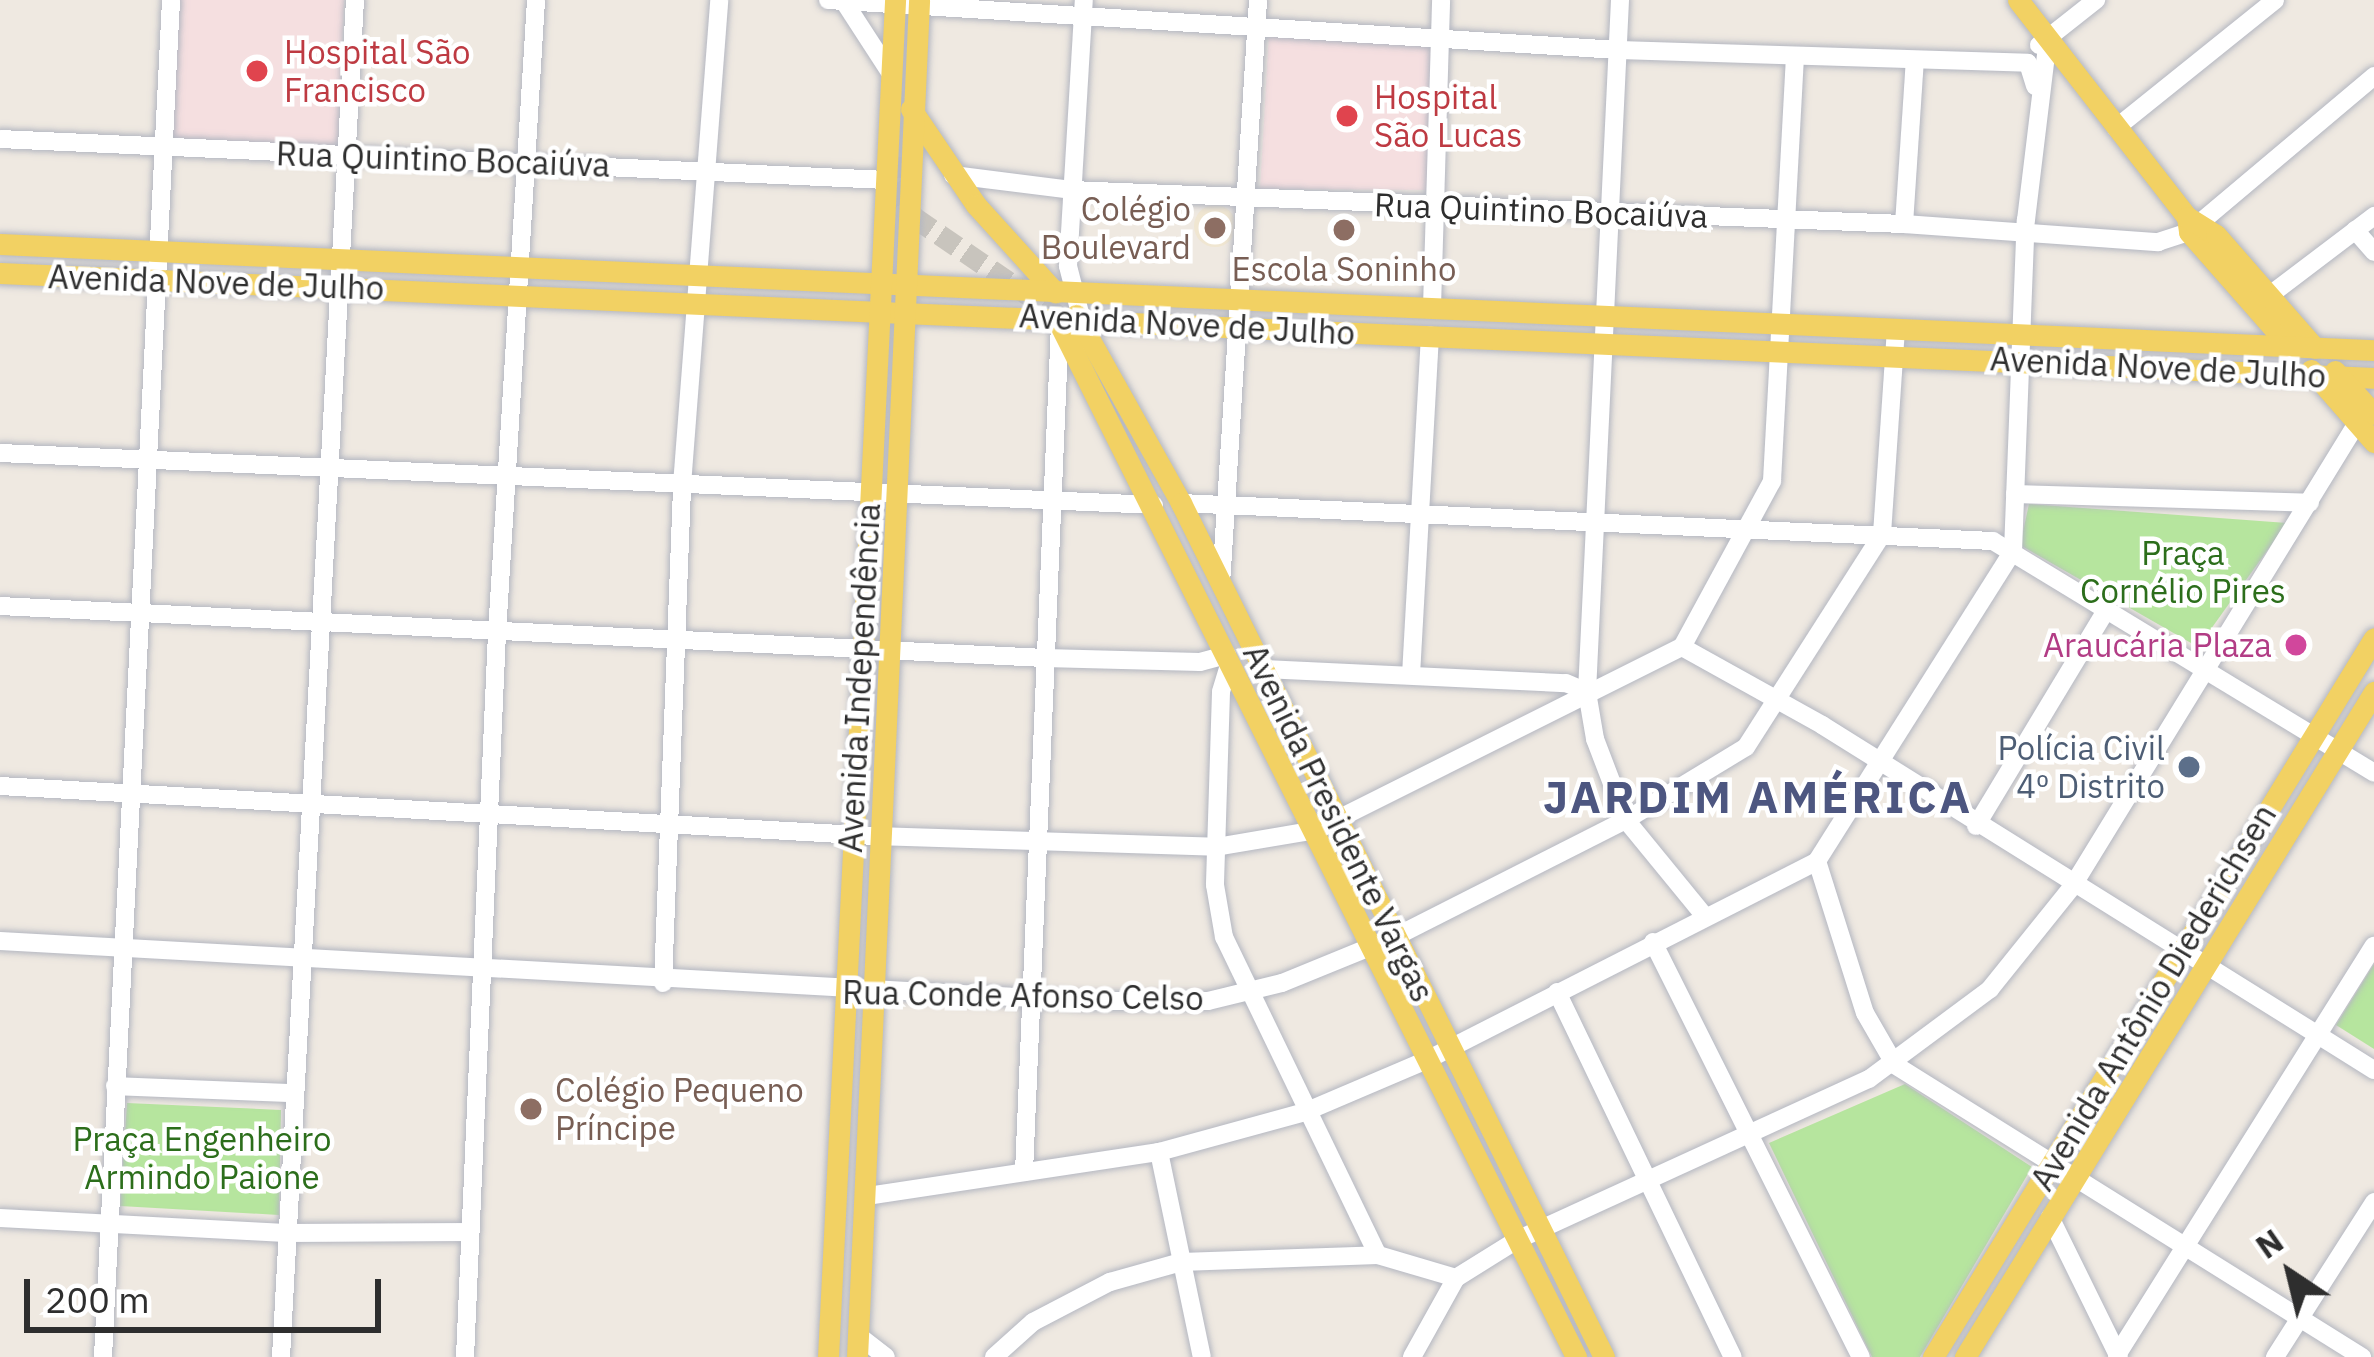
<!DOCTYPE html>
<html>
<head>
<meta charset="utf-8">
<style>
  body { margin:0 }
  #map { position:relative; width:2374px; height:1357px; overflow:hidden; background:#efe9e1; font-family:"IBM Plex Sans",sans-serif }
  div>[style] { position:absolute }
  .education>* { inset:0; background:#f0e6d1 }
  .round { border-radius:50% }
  .medical>* { inset:0; background:#f5dfe0 }
  .green>* { inset:0; background:#b6e59e }
  .major-tunnel>* { height:21px; margin-top:-10.5px; transform-origin:0; background:repeating-linear-gradient(90deg,#c8c4bd 0 21px,transparent 0 31px) }
  .roads { filter:drop-shadow(0 0 3px #b4b7c1) drop-shadow(0 0 3px #b4b7c1) }
  .minor>* { height:18px; margin:-9px; padding:0 9px; transform-origin:9px; border-radius:9px; background:#fff }
  .major>* { height:21px; margin:-10.5px; padding:0 10.5px; transform-origin:10.5px; border-radius:10.5px; background:#f2d163 }
  .dots>* { width:33px; height:33px; translate:-50% -50%; box-sizing:border-box; border:6px solid #fff; border-radius:50% }
  span { translate:-50% -50%; white-space:nowrap; text-align:center; line-height:1.15; -webkit-text-stroke:9px #fff; paint-order:stroke }
  .health-label { font-size:33px; color:#be3a42 }
  .left { translate:0 -50%; text-align:left }
  .street-label { font-size:33px; color:#2e2e2e }
  .education-label { font-size:33px; color:#785e54 }
  .right { translate:-100% -50%; text-align:right }
  .park-label { font-size:33px; color:#2c6e1b }
  .hotel-label { font-size:33px; color:#b23c85 }
  .service-label { font-size:33px; color:#4e5e75 }
  .district-label { font-size:45px; color:#4d5680; font-weight:700; letter-spacing:3px }
  .north { position:absolute; left:2230px; top:1213px; width:120px; height:120px; -webkit-text-stroke:9px #fff; paint-order:stroke; rotate:325deg; font-size:33px; font-weight:700; line-height:48px; text-align:center; color:#2e2e2e }
  .north::after { content:''; display:block; margin:auto; width:42px; height:54px; background:#2e2e2e; clip-path:polygon(50% 0,100% 100%,50% 72%,0 100%) }
  .scale { position:absolute; left:24px; top:1279px; width:357px; height:54px; box-sizing:border-box; border:6px solid #2e2e2e; border-top:0; padding-left:15px; font-size:36px; line-height:42px; white-space:nowrap; color:#2e2e2e; -webkit-text-stroke:9px #fff; paint-order:stroke }
</style>
</head>
<body>
<div id="map">
  <div class="education">
    <div class="round" style="left:1194px;top:205px;width:42px;height:42px"></div>
  </div>
  <div class="medical">
    <div style="clip-path:polygon(175px 0,344px 0,338px 147px,169px 141px)"></div>
    <div style="clip-path:polygon(1269px 33px,1432px 40px,1427px 190px,1260px 189px)"></div>
  </div>
  <div class="green">
    <div style="clip-path:polygon(2029px 504px,2287px 523px,2198px 647px,2020px 545px)"></div>
    <div style="clip-path:polygon(2374px 964px,2374px 1049px,2336px 1025px)"></div>
    <div style="clip-path:polygon(1905px 1084px,2032px 1167px,1920px 1357px,1872px 1357px,1769px 1143px)"></div>
    <div style="clip-path:polygon(127px 1103px,281px 1110px,279px 1215px,120px 1206px)"></div>
  </div>
  <div class="major-tunnel">
    <div style="left:893px;top:157px;width:26px;rotate:86deg"></div>
    <div style="left:895px;top:183px;width:39px;rotate:61deg"></div>
    <div style="left:914px;top:217px;width:190px;rotate:34.3deg"></div>
  </div>
  <div class="roads">
    <div class="minor">
      <div style="left:828px;top:0;width:793px;rotate:3.62deg"></div>
      <div style="left:1619px;top:50px;width:409px;rotate:1.8deg"></div>
      <div style="left:2028px;top:63px;width:24px;rotate:73deg"></div>
      <div style="left:843px;top:0;width:88px;rotate:57deg"></div>
      <div style="left:1620px;top:0;width:693px;rotate:92.73deg"></div>
      <div style="left:1587px;top:692px;width:48px;rotate:80.3deg"></div>
      <div style="left:1595px;top:739px;width:87px;rotate:69.1deg"></div>
      <div style="left:1626px;top:820px;width:122px;rotate:50.7deg"></div>
      <div style="left:2039px;top:45px;width:73px;rotate:-38.3deg"></div>
      <div style="left:2116px;top:128px;width:204px;rotate:-38.8deg"></div>
      <div style="left:0;top:139px;width:886px;rotate:2.65deg"></div>
      <div style="left:953px;top:175px;width:119px;rotate:7.2deg"></div>
      <div style="left:1071px;top:190px;width:834px;rotate:2.34deg"></div>
      <div style="left:1904px;top:224px;width:255px;rotate:4.1deg"></div>
      <div style="left:2158px;top:242px;width:33px;rotate:-18deg"></div>
      <div style="left:2189px;top:232px;width:242px;rotate:-40.1deg"></div>
      <div style="left:1904px;top:224px;width:164px;rotate:-86.2deg"></div>
      <div style="left:2355px;top:230px;width:29px;rotate:49deg"></div>
      <div style="left:2270px;top:295px;width:131px;rotate:-37.2deg"></div>
      <div style="left:1432px;top:307px;width:307px;rotate:-88.3deg"></div>
      <div style="left:1082px;top:321px;width:57px;rotate:-104.3deg"></div>
      <div style="left:1068px;top:266px;width:266px;rotate:-86.6deg"></div>
      <div style="left:0;top:453px;width:1155px;rotate:2.58deg"></div>
      <div style="left:2015px;top:494px;width:295px;rotate:1.7deg"></div>
      <div style="left:1181px;top:503px;width:813px;rotate:2.68deg"></div>
      <div style="left:1993px;top:541px;width:446px;rotate:31.3deg"></div>
      <div style="left:1221px;top:584px;width:585px;rotate:-86.37deg"></div>
      <div style="left:0;top:606px;width:1045px;rotate:2.85deg"></div>
      <div style="left:1044px;top:658px;width:156px;rotate:1.5deg"></div>
      <div style="left:1200px;top:662px;width:28px;rotate:-15deg"></div>
      <div style="left:1682px;top:647px;width:160px;rotate:29.1deg"></div>
      <div style="left:1822px;top:725px;width:651px;rotate:32.01deg"></div>
      <div style="left:1230px;top:662px;width:31px;rotate:107deg"></div>
      <div style="left:1221px;top:692px;width:193px;rotate:91.8deg"></div>
      <div style="left:1215px;top:885px;width:53px;rotate:80.2deg"></div>
      <div style="left:1224px;top:937px;width:353px;rotate:64.2deg"></div>
      <div style="left:1264px;top:669px;width:302px;rotate:2.7deg"></div>
      <div style="left:1566px;top:683px;width:23px;rotate:23deg"></div>
      <div style="left:1411px;top:675px;width:340px;rotate:-86.8deg"></div>
      <div style="left:0;top:786px;width:876px;rotate:3.27deg"></div>
      <div style="left:875px;top:836px;width:341px;rotate:1.8deg"></div>
      <div style="left:1216px;top:847px;width:101px;rotate:-9.6deg"></div>
      <div style="left:1316px;top:830px;width:409px;rotate:-26.6deg"></div>
      <div style="left:1682px;top:647px;width:189px;rotate:-61.5deg"></div>
      <div style="left:1772px;top:481px;width:425px;rotate:-86.9deg"></div>
      <div style="left:1976px;top:826px;width:248px;rotate:-58.9deg"></div>
      <div style="left:1817px;top:861px;width:159px;rotate:72.5deg"></div>
      <div style="left:1865px;top:1013px;width:60px;rotate:60deg"></div>
      <div style="left:1895px;top:1065px;width:551px;rotate:32.02deg"></div>
      <div style="left:0;top:941px;width:1088px;rotate:3.16deg"></div>
      <div style="left:1086px;top:1001px;width:122px"></div>
      <div style="left:1208px;top:1001px;width:76px;rotate:-13.7deg"></div>
      <div style="left:1282px;top:983px;width:122px;rotate:-22.2deg"></div>
      <div style="left:1395px;top:937px;width:259px;rotate:-26.9deg"></div>
      <div style="left:1626px;top:820px;width:140px;rotate:-31.3deg"></div>
      <div style="left:1746px;top:747px;width:253px;rotate:-57.4deg"></div>
      <div style="left:1882px;top:534px;width:205px;rotate:-86.1deg"></div>
      <div style="left:1653px;top:942px;width:464px;rotate:63.4deg"></div>
      <div style="left:663px;top:983px;width:498px;rotate:-87.8deg"></div>
      <div style="left:682px;top:485px;width:486px;rotate:-85.6deg"></div>
      <div style="left:1557px;top:992px;width:405px;rotate:64.3deg"></div>
      <div style="left:115px;top:1086px;width:177px;rotate:2.3deg"></div>
      <div style="left:1159px;top:1152px;width:209px;rotate:78.2deg"></div>
      <div style="left:1024px;top:1172px;width:848px;rotate:-87.57deg"></div>
      <div style="left:867px;top:1196px;width:295px;rotate:-8.6deg"></div>
      <div style="left:1159px;top:1152px;width:151px;rotate:-15.3deg"></div>
      <div style="left:1305px;top:1112px;width:135px;rotate:-23.1deg"></div>
      <div style="left:1429px;top:1059px;width:436px;rotate:-27deg"></div>
      <div style="left:1817px;top:861px;width:367px;rotate:-57.7deg"></div>
      <div style="left:2013px;top:551px;width:331px;rotate:-87.8deg"></div>
      <div style="left:2026px;top:220px;width:182px;rotate:-83.1deg"></div>
      <div style="left:2050px;top:1217px;width:156px;rotate:63.8deg"></div>
      <div style="left:0;top:1218px;width:286px;rotate:3deg"></div>
      <div style="left:286px;top:1233px;width:184px;rotate:-0.3deg"></div>
      <div style="left:859px;top:1336px;width:34px;rotate:38deg"></div>
      <div style="left:2117px;top:1355px;width:483px;rotate:-57.9deg"></div>
      <div style="left:103px;top:1357px;width:1359px;rotate:-87.13deg"></div>
      <div style="left:281px;top:1357px;width:1359px;rotate:-86.88deg"></div>
      <div style="left:465px;top:1357px;width:725px;rotate:-87.47deg"></div>
      <div style="left:497px;top:633px;width:634px;rotate:-86.47deg"></div>
      <div style="left:994px;top:1357px;width:52px;rotate:-41.9deg"></div>
      <div style="left:1033px;top:1322px;width:87px;rotate:-27.5deg"></div>
      <div style="left:1110px;top:1282px;width:74px;rotate:-15.7deg"></div>
      <div style="left:1181px;top:1262px;width:197px;rotate:-2deg"></div>
      <div style="left:1378px;top:1255px;width:81px;rotate:16.4deg"></div>
      <div style="left:1412px;top:1357px;width:90px;rotate:-60.9deg"></div>
      <div style="left:1456px;top:1278px;width:72px;rotate:-31.9deg"></div>
      <div style="left:1517px;top:1240px;width:387px;rotate:-24.6deg"></div>
      <div style="left:1869px;top:1079px;width:151px;rotate:-36.6deg"></div>
      <div style="left:1990px;top:989px;width:131px;rotate:-51.2deg"></div>
      <div style="left:2072px;top:887px;width:545px;rotate:-58.44deg"></div>
      <div style="left:2275px;top:1357px;width:184px;rotate:-57.4deg"></div>
    </div>
    <div class="major">
      <div style="left:2018px;top:0;width:275px;rotate:52.1deg"></div>
      <div style="left:2187px;top:217px;width:15px;rotate:82deg"></div>
      <div style="left:2189px;top:232px;width:153px;rotate:48.7deg"></div>
      <div style="left:911px;top:109px;width:116px;rotate:55.9deg"></div>
      <div style="left:976px;top:205px;width:118px;rotate:47.8deg"></div>
      <div style="left:2187px;top:217px;width:34px;rotate:32deg"></div>
      <div style="left:2216px;top:235px;width:150px;rotate:48.8deg"></div>
      <div style="left:0;top:244px;width:2376px;rotate:2.56deg"></div>
      <div style="left:0;top:273px;width:2376px;rotate:2.53deg"></div>
      <div style="left:1076px;top:315px;width:215px;rotate:60.8deg"></div>
      <div style="left:1181px;top:503px;width:953px;rotate:63.65deg"></div>
      <div style="left:1056px;top:317px;width:1163px;rotate:63.43deg"></div>
      <div style="left:2311px;top:370px;width:96px;rotate:48.8deg"></div>
      <div style="left:2335px;top:371px;width:58px;rotate:47.8deg"></div>
      <div style="left:828px;top:1357px;width:1359px;rotate:-87.17deg"></div>
      <div style="left:857px;top:1357px;width:1358px;rotate:-87.38deg"></div>
      <div style="left:1933px;top:1357px;width:843px;rotate:-58.48deg"></div>
      <div style="left:1965px;top:1357px;width:781px;rotate:-58.41deg"></div>
    </div>
  </div>
  <div class="dots">
    <div style="left:257px;top:71px;background:#e0444e"></div>
    <div style="left:1347px;top:116px;background:#e0444e"></div>
    <div style="left:1215px;top:228px;background:#8d6e63"></div>
    <div style="left:1344px;top:230px;background:#8d6e63"></div>
    <div style="left:2296px;top:645px;background:#d1479c"></div>
    <div style="left:2189px;top:767px;background:#5c6f8a"></div>
    <div style="left:531px;top:1109px;background:#8d6e63"></div>
  </div>
  <div class="health-label">
    <span class="left" style="left:284px;top:71px">Hospital São<br>Francisco</span>
    <span class="left" style="left:1374px;top:116px">Hospital<br>São Lucas</span>
  </div>
  <div class="street-label">
    <span style="left:443px;top:159px;rotate:2deg">Rua Quintino Bocaiúva</span>
    <span style="left:1541px;top:210px;rotate:2deg">Rua Quintino Bocaiúva</span>
    <span style="left:216px;top:282px;rotate:2deg">Avenida Nove de Julho</span>
    <span style="left:1187px;top:324px;rotate:3deg">Avenida Nove de Julho</span>
    <span style="left:2158px;top:367px;rotate:3deg">Avenida Nove de Julho</span>
    <span style="left:859px;top:678px;rotate:-87deg">Avenida Independência</span>
    <span style="left:1339px;top:823px;rotate:64deg">Avenida Presidente Vargas</span>
    <span style="left:1023px;top:995px;rotate:1deg">Rua Conde Afonso Celso</span>
    <span style="left:2153px;top:997px;rotate:-59deg">Avenida Antônio Diederichsen</span>
  </div>
  <div class="education-label">
    <span class="right" style="left:1191px;top:228px">Colégio<br>Boulevard</span>
    <span style="left:1344px;top:269px">Escola Soninho</span>
    <span class="left" style="left:555px;top:1109px">Colégio Pequeno<br>Príncipe</span>
  </div>
  <div class="park-label">
    <span style="left:2183px;top:572px">Praça<br>Cornélio Pires</span>
    <span style="left:202px;top:1158px">Praça Engenheiro<br>Armindo Paione</span>
  </div>
  <div class="hotel-label">
    <span class="right" style="left:2272px;top:645px">Araucária Plaza</span>
  </div>
  <div class="service-label">
    <span class="right" style="left:2165px;top:767px">Polícia Civil<br>4º Distrito</span>
  </div>
  <div class="district-label">
    <span style="left:1758px;top:797px">JARDIM AMÉRICA</span>
  </div>
  <div class="north">N</div>
  <div class="scale">200 m</div>
</div>
</body>
</html>
